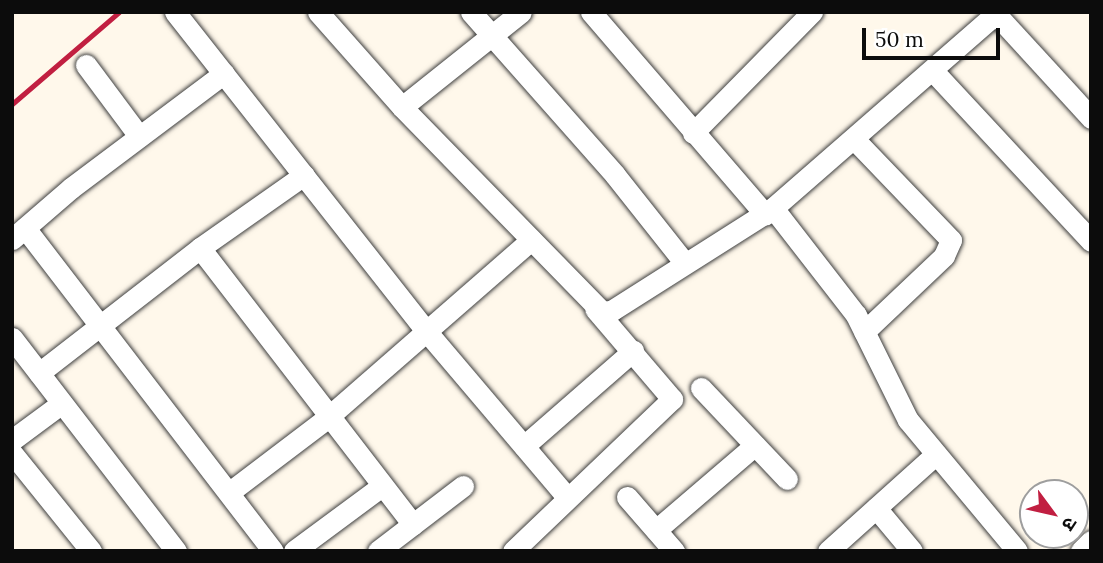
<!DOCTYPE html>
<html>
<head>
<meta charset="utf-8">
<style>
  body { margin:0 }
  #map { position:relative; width:1103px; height:563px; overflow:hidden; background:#fff8eb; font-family:Lora,"Noto Sans Devanagari",serif }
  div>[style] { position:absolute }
  .roads { filter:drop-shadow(0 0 2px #3f3f3f) drop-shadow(0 0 2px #3f3f3f) }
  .minor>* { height:21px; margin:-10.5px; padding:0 10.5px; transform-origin:10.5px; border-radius:10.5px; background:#fff }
  .rail>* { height:5px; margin:-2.5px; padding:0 2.5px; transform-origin:2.5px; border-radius:2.5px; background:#c11f41 }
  span { translate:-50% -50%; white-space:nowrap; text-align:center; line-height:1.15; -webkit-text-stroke:7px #fff; paint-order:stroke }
  .frame { position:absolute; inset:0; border:14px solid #0c0c0c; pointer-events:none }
  .north { position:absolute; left:1019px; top:479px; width:70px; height:70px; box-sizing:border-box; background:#fff; border:2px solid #9e9e9e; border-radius:50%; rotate:123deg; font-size:19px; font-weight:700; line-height:28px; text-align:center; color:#0c0c0c }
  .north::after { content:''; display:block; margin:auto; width:24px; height:32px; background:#c11f41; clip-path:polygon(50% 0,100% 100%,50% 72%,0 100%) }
  .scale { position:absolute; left:862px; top:28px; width:138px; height:32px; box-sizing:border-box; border:4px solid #0c0c0c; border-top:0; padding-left:9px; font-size:21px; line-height:24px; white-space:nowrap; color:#0c0c0c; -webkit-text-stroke:5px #fff; paint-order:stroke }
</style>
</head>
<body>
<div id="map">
  <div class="roads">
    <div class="minor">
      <div style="left:175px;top:12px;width:407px;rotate:51.8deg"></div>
      <div style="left:427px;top:332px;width:216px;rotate:49.7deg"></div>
      <div style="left:318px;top:12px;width:127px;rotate:48.5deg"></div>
      <div style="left:402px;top:107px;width:286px;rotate:45.7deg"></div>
      <div style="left:602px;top:312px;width:9px;rotate:-6deg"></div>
      <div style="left:611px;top:311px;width:192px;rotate:-32.4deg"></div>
      <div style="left:773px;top:208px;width:298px;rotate:-41.1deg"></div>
      <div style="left:471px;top:12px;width:217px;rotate:48.5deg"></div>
      <div style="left:615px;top:175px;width:111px;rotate:51.6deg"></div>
      <div style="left:591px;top:12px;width:267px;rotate:49.3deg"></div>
      <div style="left:994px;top:12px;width:144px;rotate:47.5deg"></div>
      <div style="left:86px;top:65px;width:89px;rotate:53.3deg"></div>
      <div style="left:933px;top:71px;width:232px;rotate:47.1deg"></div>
      <div style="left:402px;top:107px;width:152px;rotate:-38.6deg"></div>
      <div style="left:693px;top:133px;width:170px;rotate:-45.5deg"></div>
      <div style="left:854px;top:139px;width:140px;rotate:46.2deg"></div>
      <div style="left:951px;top:240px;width:17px;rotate:114deg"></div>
      <div style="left:944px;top:256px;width:110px;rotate:136.5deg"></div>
      <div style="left:773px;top:208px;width:135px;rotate:52.2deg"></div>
      <div style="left:856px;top:315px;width:117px;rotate:63.7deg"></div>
      <div style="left:908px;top:420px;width:170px;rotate:50.2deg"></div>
      <div style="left:25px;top:228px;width:407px;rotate:52.5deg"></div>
      <div style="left:12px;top:239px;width:78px;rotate:-40.8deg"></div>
      <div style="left:71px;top:188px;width:191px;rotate:-36.9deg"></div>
      <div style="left:200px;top:248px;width:349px;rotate:52.4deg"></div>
      <div style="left:12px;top:338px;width:269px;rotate:52.4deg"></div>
      <div style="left:39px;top:373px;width:204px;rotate:-37.8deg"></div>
      <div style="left:200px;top:248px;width:127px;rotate:-35.1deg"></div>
      <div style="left:701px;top:388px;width:125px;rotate:46.6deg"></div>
      <div style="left:12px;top:440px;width:62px;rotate:-36.5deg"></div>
      <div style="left:524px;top:446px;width:145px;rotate:-41.1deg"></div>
      <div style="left:12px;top:453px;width:126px;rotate:51.1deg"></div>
      <div style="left:231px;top:491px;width:121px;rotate:-37.2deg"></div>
      <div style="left:327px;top:418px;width:271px;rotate:-41.1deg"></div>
      <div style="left:627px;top:497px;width:72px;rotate:49deg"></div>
      <div style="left:876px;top:508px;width:56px;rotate:50.1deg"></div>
      <div style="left:656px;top:530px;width:130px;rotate:-40.6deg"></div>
      <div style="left:294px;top:551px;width:109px;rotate:-36.5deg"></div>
      <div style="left:378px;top:551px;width:107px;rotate:-37.4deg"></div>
      <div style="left:513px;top:551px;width:220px;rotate:-43.7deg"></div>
      <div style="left:672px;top:399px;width:118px;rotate:-130.5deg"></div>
      <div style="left:828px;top:551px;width:145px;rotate:-41.9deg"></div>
      <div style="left:1081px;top:551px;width:14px;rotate:-45deg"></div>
    </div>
  </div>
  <div class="rail">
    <div style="left:12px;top:104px;width:141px;rotate:-40.7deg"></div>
  </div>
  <div class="frame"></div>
  <div class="north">उ</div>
  <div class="scale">50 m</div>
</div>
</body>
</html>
